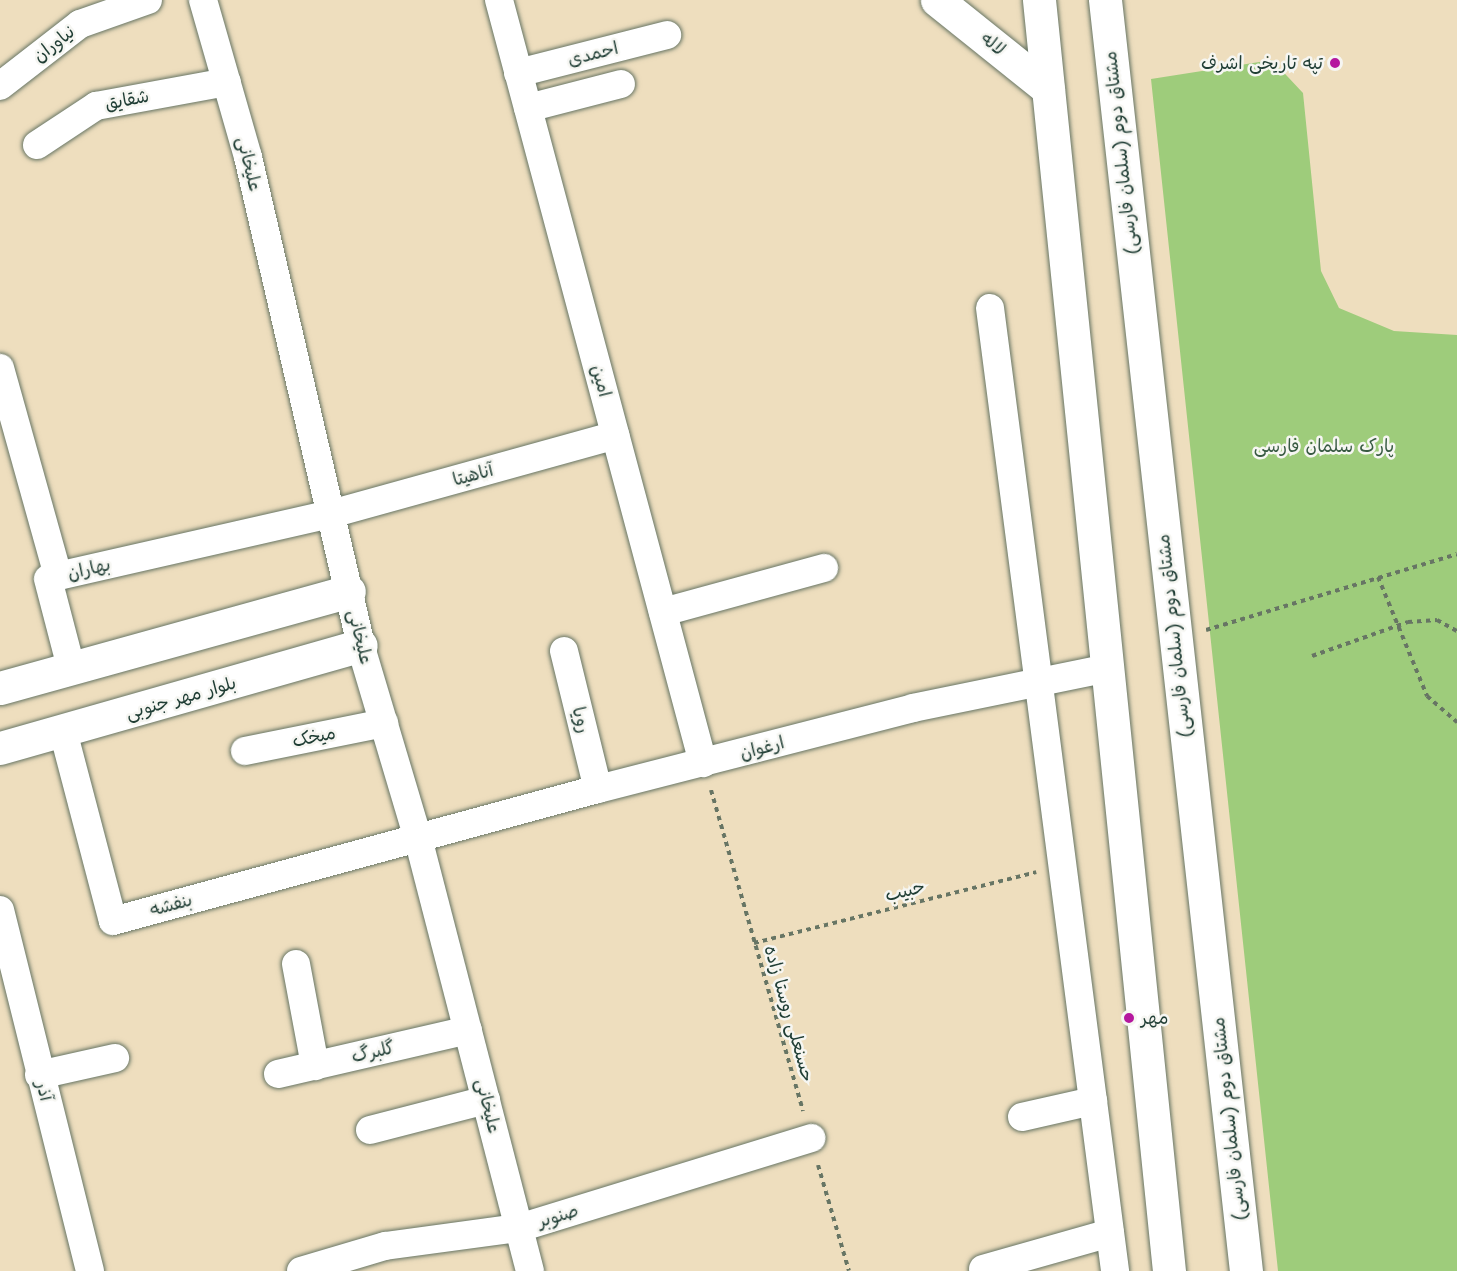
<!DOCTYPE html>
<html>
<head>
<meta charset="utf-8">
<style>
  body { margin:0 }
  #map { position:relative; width:1457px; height:1271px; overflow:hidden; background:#eedebe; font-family:"Shantell Sans","Playpen Sans Arabic",sans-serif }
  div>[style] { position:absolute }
  .green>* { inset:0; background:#9ecc7b }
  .path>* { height:4px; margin-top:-2px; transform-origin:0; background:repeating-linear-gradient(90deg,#677564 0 4.5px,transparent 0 9px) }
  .roads { filter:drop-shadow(0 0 2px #677564) drop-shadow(0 0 2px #677564) }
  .minor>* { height:28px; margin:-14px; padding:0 14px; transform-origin:14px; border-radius:14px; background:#fff }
  .tertiary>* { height:33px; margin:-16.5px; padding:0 16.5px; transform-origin:16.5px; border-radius:16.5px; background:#fff }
  .secondary>* { height:33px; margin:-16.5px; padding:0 16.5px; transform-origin:16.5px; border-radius:16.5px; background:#fff }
  .primary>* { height:33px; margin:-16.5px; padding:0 16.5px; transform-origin:16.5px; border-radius:16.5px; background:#fff }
  .dots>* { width:16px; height:16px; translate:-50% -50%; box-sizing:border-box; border:3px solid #f6f6f2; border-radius:50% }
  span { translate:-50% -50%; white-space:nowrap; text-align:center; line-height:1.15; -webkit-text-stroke:5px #f6f6f2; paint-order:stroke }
  .street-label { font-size:18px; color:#1f3d34 }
  .poi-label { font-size:18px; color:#1f3d34 }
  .right { translate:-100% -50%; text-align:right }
  .left { translate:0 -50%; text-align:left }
  .park-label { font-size:18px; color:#385a42 }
</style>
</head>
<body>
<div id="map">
  <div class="green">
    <div style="clip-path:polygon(1272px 60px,1303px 93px,1321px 271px,1339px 308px,1394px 331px,1457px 335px,1457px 1271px,1278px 1271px,1151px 79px)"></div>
  </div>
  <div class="path">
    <div style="left:1378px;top:577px;width:129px;rotate:67.6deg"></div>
    <div style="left:1427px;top:696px;width:40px;rotate:41deg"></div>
    <div style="left:1206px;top:630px;width:262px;rotate:-16.8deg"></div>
    <div style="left:1312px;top:656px;width:102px;rotate:-19.5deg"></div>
    <div style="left:1408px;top:622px;width:29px;rotate:-4deg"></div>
    <div style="left:1437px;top:620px;width:23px;rotate:29deg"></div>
    <div style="left:711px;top:790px;width:334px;rotate:74deg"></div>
    <div style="left:754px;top:943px;width:291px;rotate:-14.1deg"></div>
    <div style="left:818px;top:1165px;width:110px;rotate:73.7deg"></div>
  </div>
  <div class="roads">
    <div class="minor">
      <div style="left:203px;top:0;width:163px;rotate:74deg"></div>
      <div style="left:248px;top:157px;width:510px;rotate:76.97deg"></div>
      <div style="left:363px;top:654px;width:192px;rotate:73.4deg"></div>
      <div style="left:418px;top:838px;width:447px;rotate:75.5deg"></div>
      <div style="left:499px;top:0;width:790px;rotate:75.03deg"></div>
      <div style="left:518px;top:73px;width:154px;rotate:-14.3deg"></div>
      <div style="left:0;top:86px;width:101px;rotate:-37.8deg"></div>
      <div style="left:80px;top:24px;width:72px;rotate:-19.4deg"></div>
      <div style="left:528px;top:108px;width:96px;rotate:-14.5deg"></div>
      <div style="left:37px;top:145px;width:71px;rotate:-33.5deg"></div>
      <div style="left:96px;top:106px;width:133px;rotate:-10.4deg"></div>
      <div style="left:990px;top:308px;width:971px;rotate:82.6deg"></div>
      <div style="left:0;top:368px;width:216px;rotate:74.4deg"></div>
      <div style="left:58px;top:576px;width:280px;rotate:-12.8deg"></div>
      <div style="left:331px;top:514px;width:295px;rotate:-15.5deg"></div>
      <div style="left:58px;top:576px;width:10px;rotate:163deg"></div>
      <div style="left:48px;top:579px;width:91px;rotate:75.4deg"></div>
      <div style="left:663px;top:612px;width:167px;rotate:-15.3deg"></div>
      <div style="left:564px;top:651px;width:142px;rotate:76.2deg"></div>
      <div style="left:63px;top:731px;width:196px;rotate:75.3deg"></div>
      <div style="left:113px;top:921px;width:503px;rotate:-15.23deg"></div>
      <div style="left:598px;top:789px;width:325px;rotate:-14.4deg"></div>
      <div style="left:913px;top:708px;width:199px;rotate:-11.6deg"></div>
      <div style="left:245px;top:751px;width:142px;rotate:-11.4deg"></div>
      <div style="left:0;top:910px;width:372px;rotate:76deg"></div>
      <div style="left:296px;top:964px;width:104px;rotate:79.4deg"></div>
      <div style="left:278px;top:1074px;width:195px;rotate:-13deg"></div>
      <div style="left:39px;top:1075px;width:78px;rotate:-12.6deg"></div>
      <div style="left:1022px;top:1117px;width:73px;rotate:-12.7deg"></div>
      <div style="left:370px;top:1130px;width:120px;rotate:-14.5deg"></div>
      <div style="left:983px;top:1269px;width:132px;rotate:-15.8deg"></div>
      <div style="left:301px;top:1271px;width:88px;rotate:-16.6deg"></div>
      <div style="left:385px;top:1246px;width:135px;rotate:-7.7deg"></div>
      <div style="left:519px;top:1228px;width:306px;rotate:-17.1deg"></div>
    </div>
    <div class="tertiary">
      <div style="left:0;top:688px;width:362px;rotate:-15.5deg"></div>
      <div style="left:0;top:748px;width:375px;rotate:-15.9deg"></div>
    </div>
    <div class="secondary">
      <div style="left:937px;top:0;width:142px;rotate:38.7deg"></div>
    </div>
    <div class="primary">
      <div style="left:1039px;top:0;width:1278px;rotate:84.16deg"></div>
      <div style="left:1105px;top:0;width:1279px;rotate:83.67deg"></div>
    </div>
  </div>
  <div class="dots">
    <div style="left:1335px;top:63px;background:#b5179e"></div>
    <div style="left:1129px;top:1018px;background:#b5179e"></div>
  </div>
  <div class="street-label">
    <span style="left:54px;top:44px;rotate:-38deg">نیاوران</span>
    <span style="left:993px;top:44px;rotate:40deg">لاله</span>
    <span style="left:593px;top:54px;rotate:-14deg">احمدی</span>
    <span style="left:127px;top:100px;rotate:-11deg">شقایق</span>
    <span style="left:1121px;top:153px;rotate:-96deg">مشتاق دوم (سلمان فارسی)</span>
    <span style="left:249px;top:164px;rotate:76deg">علیخانی</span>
    <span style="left:601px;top:381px;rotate:75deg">امین</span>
    <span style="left:473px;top:475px;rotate:-15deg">آناهیتا</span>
    <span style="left:89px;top:569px;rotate:-13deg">بهاران</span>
    <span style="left:1174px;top:636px;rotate:-96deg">مشتاق دوم (سلمان فارسی)</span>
    <span style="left:360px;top:637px;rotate:76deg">علیخانی</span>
    <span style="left:181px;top:698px;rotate:-16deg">بلوار مهر جنوبی</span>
    <span style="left:581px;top:720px;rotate:76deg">رویا</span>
    <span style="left:314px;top:737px;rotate:-12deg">میخک</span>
    <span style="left:762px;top:748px;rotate:-15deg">ارغوان</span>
    <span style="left:905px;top:891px;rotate:-14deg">حبیب</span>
    <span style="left:171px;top:905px;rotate:-15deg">بنفشه</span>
    <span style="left:789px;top:1013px;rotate:74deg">حسنعلی روستا زاده</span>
    <span style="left:373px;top:1052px;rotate:-13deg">گلبرگ</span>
    <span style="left:44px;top:1091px;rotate:76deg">آذر</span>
    <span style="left:488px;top:1106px;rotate:76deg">علیخانی</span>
    <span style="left:1229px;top:1119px;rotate:-96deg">مشتاق دوم (سلمان فارسی)</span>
    <span style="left:558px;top:1216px;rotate:-17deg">صنوبر</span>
  </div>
  <div class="poi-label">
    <span class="right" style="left:1323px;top:63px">تپه تاریخی اشرف</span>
    <span class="left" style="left:1141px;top:1018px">مهر</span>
  </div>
  <div class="park-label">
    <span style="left:1324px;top:446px">پارک سلمان فارسی</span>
  </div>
</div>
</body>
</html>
